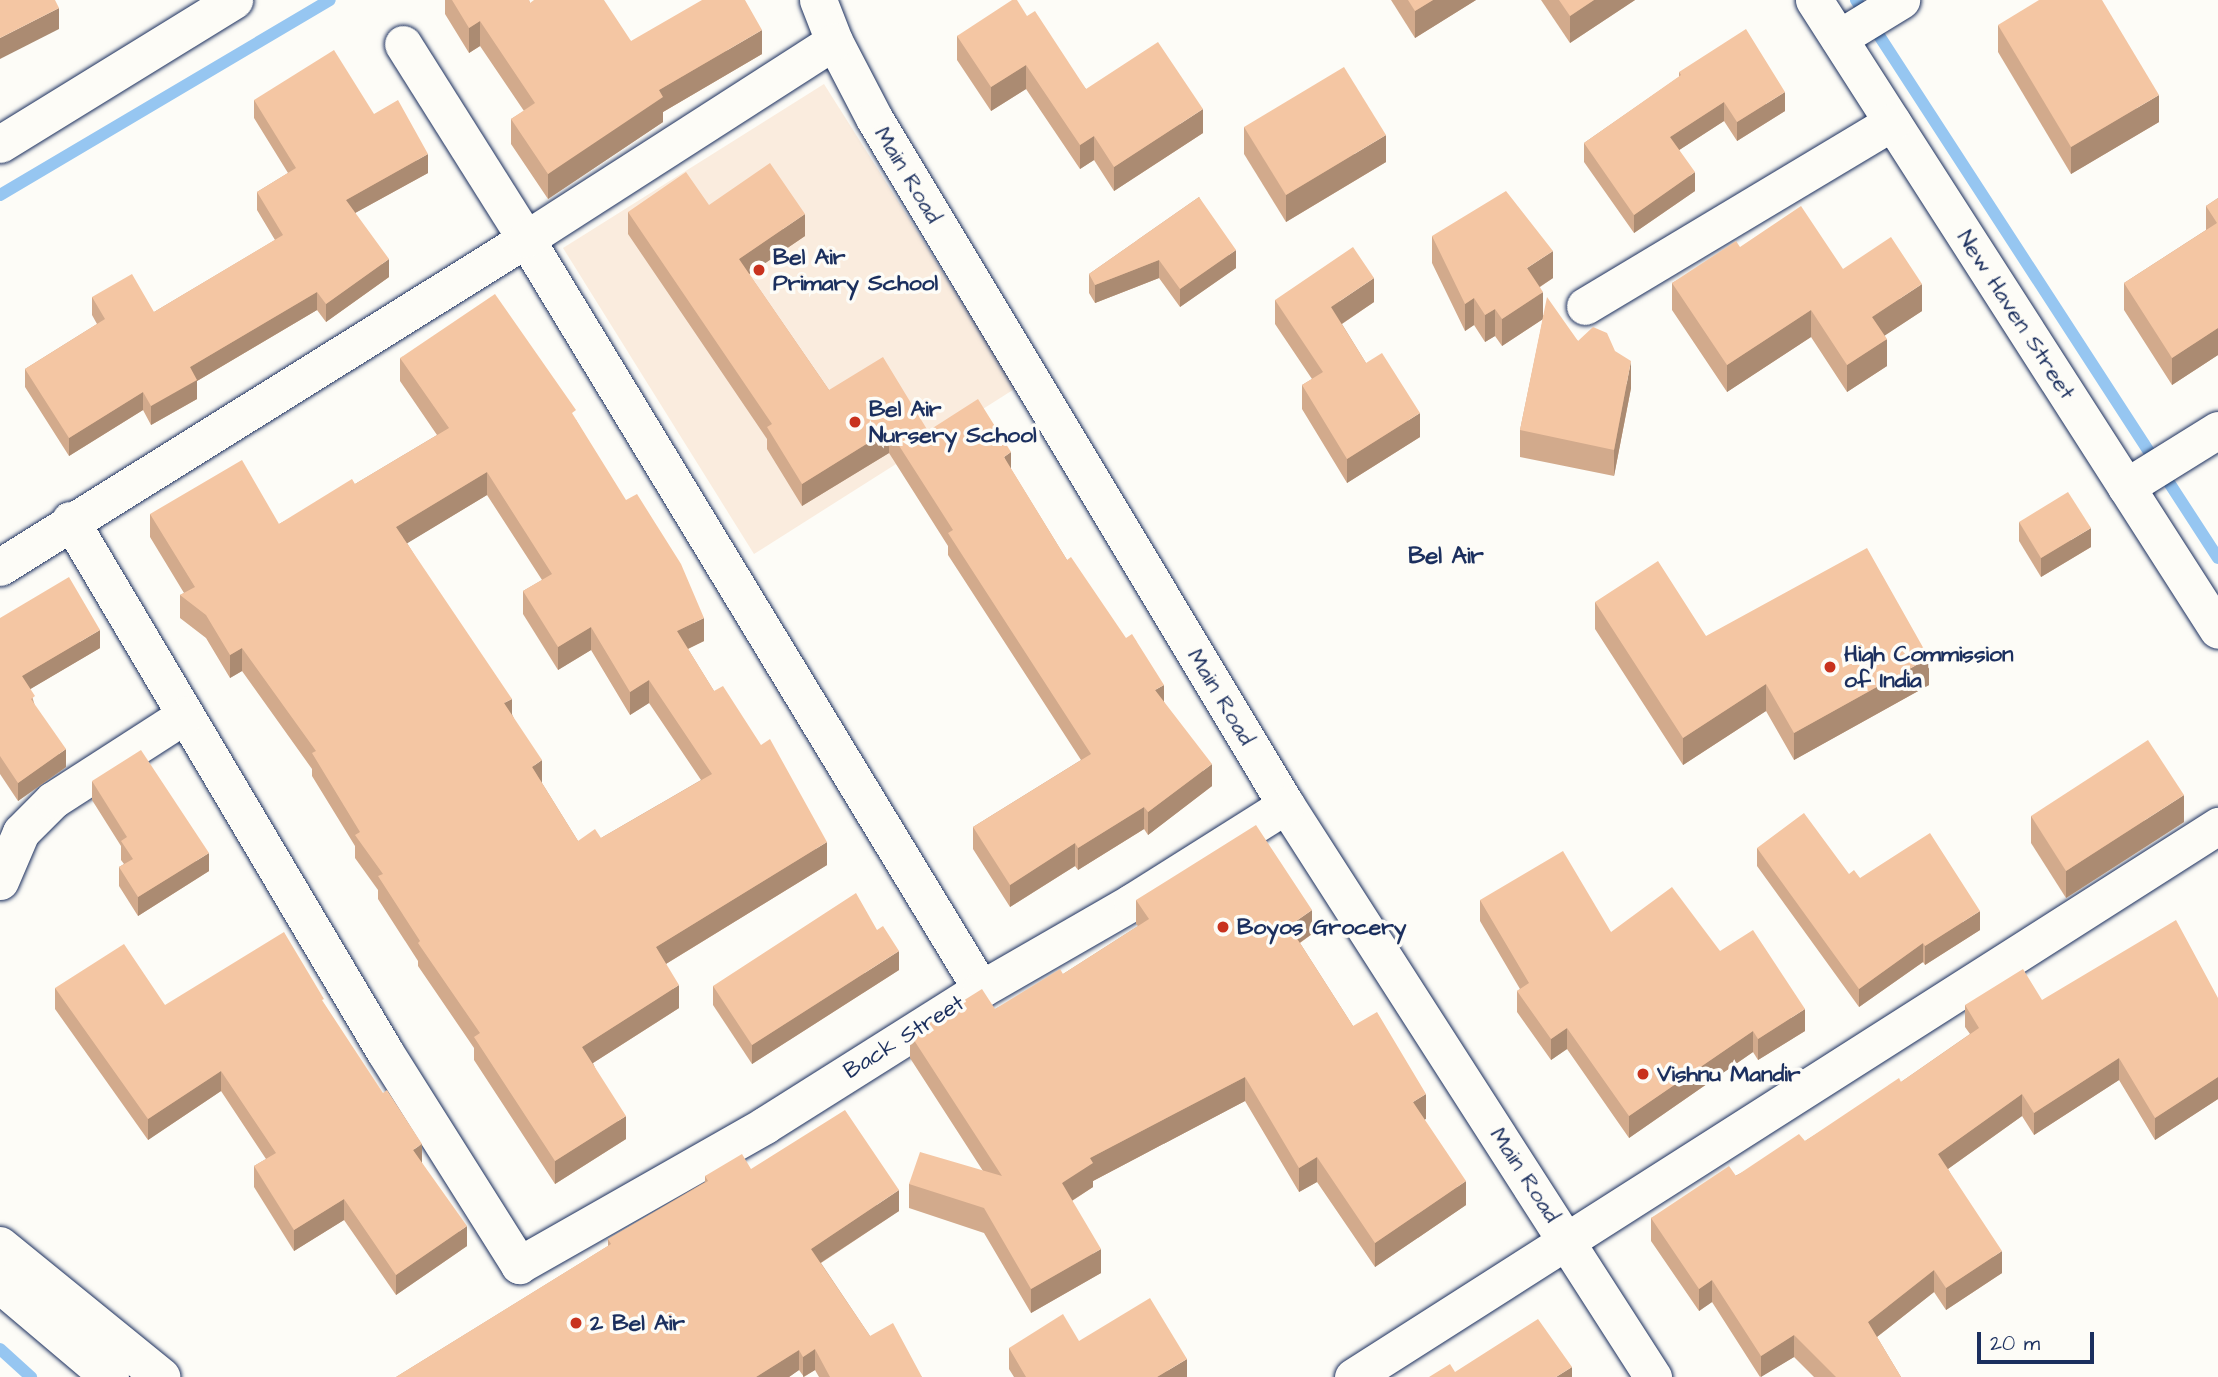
<!DOCTYPE html>
<html>
<head>
<meta charset="utf-8">
<style>
  body { margin:0 }
  #map { position:relative; width:2218px; height:1377px; overflow:hidden; background:#fdfcf7; font-family:"Architects Daughter",sans-serif }
  div>[style] { position:absolute }
  .built>* { inset:0; background:#faecde }
  .stream>* { height:12px; margin:-6px; padding:0 6px; transform-origin:6px; border-radius:6px; background:#96c6f1 }
  .roads { filter:drop-shadow(0 0 2px #1b2f5e) drop-shadow(0 0 2px #1b2f5e) }
  .minor>* { height:37px; margin:-18.5px; padding:0 18.5px; transform-origin:18.5px; border-radius:18.5px; background:#fdfcf7 }
  .major>* { height:38px; margin:-19px; padding:0 19px; transform-origin:19px; border-radius:19px; background:#fdfcf7 }
  .wall>* { inset:0; background:#d2aa8c }
  .shaded-wall>* { inset:0; background:#ab8b72 }
  .building>* { inset:0; background:#f4c6a3 }
  .dots>* { width:19px; height:19px; translate:-50% -50%; box-sizing:border-box; border:4px solid #fdfcf7; border-radius:50% }
  span { translate:-50% -50%; white-space:nowrap; text-align:center; line-height:1.15; -webkit-text-stroke:7px #fdfcf7; paint-order:stroke }
  .street-label { font-size:23px; color:#1b2f5e }
  .poi-label { font-size:23px; color:#1b2f5e; font-weight:700 }
  .left { translate:0 -50%; text-align:left }
  .neighbourhood-label { font-size:24px; color:#1b2f5e; font-weight:700 }
  .scale { position:absolute; left:1977px; top:1332px; width:117px; height:32px; box-sizing:border-box; border:4px solid #1b2f5e; border-top:0; padding-left:9px; font-size:21px; line-height:24px; white-space:nowrap; color:#1b2f5e; -webkit-text-stroke:5px #fdfcf7; paint-order:stroke }
</style>
</head>
<body>
<div id="map">
  <div class="built">
    <div style="clip-path:polygon(824px 84px,1016px 388px,754px 554px,563px 248px)"></div>
  </div>
  <div class="stream">
    <div style="left:1856px;top:0;width:665px;rotate:57.03deg"></div>
    <div style="left:0;top:195px;width:383px;rotate:-30.6deg"></div>
    <div style="left:0;top:1349px;width:42px;rotate:42.1deg"></div>
  </div>
  <div class="roads">
    <div class="minor">
      <div style="left:818px;top:0;width:44px;rotate:68.7deg"></div>
      <div style="left:834px;top:41px;width:87px;rotate:62.5deg"></div>
      <div style="left:874px;top:118px;width:801px;rotate:59.05deg"></div>
      <div style="left:1286px;top:805px;width:680px;rotate:57.32deg"></div>
      <div style="left:1814px;top:0;width:748px;rotate:57.33deg"></div>
      <div style="left:1839px;top:38px;width:73px;rotate:-31.5deg"></div>
      <div style="left:403px;top:44px;width:231px;rotate:57.8deg"></div>
      <div style="left:526px;top:239px;width:877px;rotate:58.76deg"></div>
      <div style="left:0;top:144px;width:275px;rotate:-31.6deg"></div>
      <div style="left:1585px;top:306px;width:358px;rotate:-30.9deg"></div>
      <div style="left:2126px;top:487px;width:108px;rotate:-31.8deg"></div>
      <div style="left:70px;top:520px;width:618px;rotate:59.37deg"></div>
      <div style="left:385px;top:1052px;width:252px;rotate:57.8deg"></div>
      <div style="left:519px;top:1265px;width:283px;rotate:-29.6deg"></div>
      <div style="left:765px;top:1125px;width:255px;rotate:-32.2deg"></div>
      <div style="left:981px;top:989px;width:174px;rotate:-29.9deg"></div>
      <div style="left:1132px;top:902px;width:182px;rotate:-32.2deg"></div>
      <div style="left:0;top:567px;width:620px;rotate:-31.95deg"></div>
      <div style="left:526px;top:239px;width:366px;rotate:-32.7deg"></div>
      <div style="left:0;top:881px;width:53px;rotate:-66.8deg"></div>
      <div style="left:21px;top:832px;width:45px;rotate:-45deg"></div>
      <div style="left:53px;top:800px;width:157px;rotate:-32.8deg"></div>
      <div style="left:1353px;top:1377px;width:1026px;rotate:-32.5deg"></div>
    </div>
    <div class="major">
      <div style="left:0;top:1246px;width:208px;rotate:39.1deg"></div>
      <div style="left:0;top:1284px;width:144px;rotate:40.2deg"></div>
    </div>
  </div>
  <div class="wall">
    <div style="clip-path:polygon(445px 0,529px 0,530px 3px,631px 41px,762px 54px,663px 112px,663px 122px,548px 199px,511px 144px,511px 119px,524px 111px,480px 46px,469px 53px,445px 14px)"></div>
    <div style="clip-path:polygon(1391px 0,1476px 0,1415px 38px)"></div>
    <div style="clip-path:polygon(1541px 0,1635px 0,1570px 43px)"></div>
    <div style="clip-path:polygon(1027px 16px,1086px 89px,1203px 133px,1114px 191px,1094px 160px,1080px 169px,1026px 89px,991px 111px,957px 60px,957px 36px)"></div>
    <div style="clip-path:polygon(1998px 25px,2159px 122px,2071px 174px,1998px 52px)"></div>
    <div style="clip-path:polygon(1679px 72px,1785px 111px,1737px 141px,1724px 121px,1679px 150px,1695px 191px,1634px 233px,1584px 162px,1584px 143px,1679px 77px)"></div>
    <div style="clip-path:polygon(254px 100px,374px 114px,428px 173px,355px 213px,389px 277px,326px 322px,317px 310px,197px 381px,197px 399px,151px 425px,143px 410px,69px 456px,25px 387px,25px 369px,97px 324px,92px 315px,92px 297px,154px 312px,275px 240px,257px 210px,257px 192px,288px 173px,254px 118px)"></div>
    <div style="clip-path:polygon(1244px 127px,1386px 162px,1286px 222px,1244px 154px)"></div>
    <div style="clip-path:polygon(1199px 197px,1236px 268px,1180px 307px,1159px 278px,1095px 303px,1089px 293px,1089px 274px)"></div>
    <div style="clip-path:polygon(2218px 198px,2218px 355px,2172px 385px,2124px 310px,2124px 283px,2206px 230px,2206px 206px)"></div>
    <div style="clip-path:polygon(709px 205px,805px 236px,749px 274px,829px 390px,928px 431px,1011px 469px,1067px 560px,1164px 702px,1212px 786px,1148px 835px,1144px 829px,1078px 870px,1075px 866px,1010px 907px,973px 849px,973px 827px,1081px 760px,948px 555px,948px 546px,889px 453px,802px 506px,767px 449px,767px 439px,628px 234px,628px 212px)"></div>
    <div style="clip-path:polygon(1432px 236px,1553px 278px,1540px 287px,1543px 315px,1578px 341px,1631px 388px,1614px 476px,1520px 457px,1520px 430px,1543px 319px,1502px 346px,1495px 336px,1485px 342px,1474px 325px,1465px 331px,1432px 263px)"></div>
    <div style="clip-path:polygon(1740px 247px,1843px 269px,1922px 311px,1885px 335px,1887px 366px,1847px 392px,1811px 337px,1727px 392px,1672px 310px,1672px 283px)"></div>
    <div style="clip-path:polygon(1275px 300px,1374px 302px,1342px 324px,1366px 363px,1420px 437px,1347px 483px,1302px 409px,1302px 385px,1312px 379px,1275px 324px)"></div>
    <div style="clip-path:polygon(evenodd,400px 358px,576px 420px,704px 641px,688px 649px,714px 691px,827px 865px,666px 964px,679px 1008px,593px 1063px,626px 1139px,555px 1184px,474px 1060px,474px 1048px,418px 966px,418px 961px,378px 899px,378px 890px,355px 858px,355px 846px,312px 776px,312px 769px,242px 671px,230px 678px,206px 638px,180px 618px,180px 595px,184px 593px,150px 537px,150px 514px,279px 524px,355px 484px,437px 435px,400px 381px,400px 358px,487px 495px,542px 580px,523px 591px,523px 614px,558px 670px,591px 650px,630px 715px,649px 703px,701px 780px,601px 838px,578px 841px,542px 783px,512px 714px,407px 543px,487px 495px)"></div>
    <div style="clip-path:polygon(2019px 522px,2091px 547px,2041px 577px,2019px 541px)"></div>
    <div style="clip-path:polygon(1595px 602px,1706px 636px,1929px 685px,1794px 760px,1766px 711px,1683px 765px,1595px 629px)"></div>
    <div style="clip-path:polygon(0 618px,100px 648px,30px 689px,35px 706px,66px 767px,18px 801px,0 774px)"></div>
    <div style="clip-path:polygon(92px 781px,209px 871px,138px 916px,119px 886px,119px 867px,124px 864px,121px 860px,121px 846px,92px 800px)"></div>
    <div style="clip-path:polygon(2031px 816px,2184px 822px,2066px 898px,2031px 843px)"></div>
    <div style="clip-path:polygon(1757px 848px,1860px 878px,1980px 930px,1925px 965px,1923px 962px,1859px 1007px,1757px 866px)"></div>
    <div style="clip-path:polygon(1136px 900px,1312px 934px,1300px 943px,1353px 1026px,1426px 1119px,1424px 1119px,1466px 1205px,1375px 1267px,1317px 1182px,1299px 1192px,1245px 1101px,1093px 1181px,1093px 1187px,1072px 1201px,1101px 1273px,1031px 1313px,984px 1233px,909px 1208px,909px 1184px,983px 1171px,910px 1058px,910px 1034px,995px 1009px,1063px 974px,1138px 926px,1136px 924px)"></div>
    <div style="clip-path:polygon(1480px 900px,1611px 932px,1720px 951px,1805px 1031px,1758px 1060px,1753px 1052px,1629px 1138px,1567px 1049px,1551px 1060px,1517px 1012px,1517px 991px,1520px 989px,1480px 921px)"></div>
    <div style="clip-path:polygon(899px 970px,752px 1064px,713px 1005px,713px 986px)"></div>
    <div style="clip-path:polygon(55px 988px,165px 1005px,324px 1004px,422px 1163px,467px 1246px,396px 1295px,344px 1220px,294px 1251px,254px 1187px,254px 1166px,266px 1159px,221px 1091px,148px 1140px,55px 1009px)"></div>
    <div style="clip-path:polygon(2218px 998px,2218px 1099px,2155px 1140px,2119px 1080px,2034px 1135px,2022px 1116px,1948px 1169px,2002px 1273px,1946px 1310px,1934px 1292px,1877px 1337px,1901px 1377px,1814px 1377px,1794px 1357px,1760px 1377px,1712px 1302px,1699px 1311px,1651px 1241px,1651px 1218px,1805px 1141px,1901px 1082px,1970px 1034px,1965px 1027px,1965px 1005px,2042px 1000px)"></div>
    <div style="clip-path:polygon(751px 1169px,899px 1211px,821px 1263px,870px 1336px,922px 1377px,819px 1377px,815px 1370px,804px 1377px,799px 1370px,789px 1377px,396px 1377px,608px 1246px,608px 1239px,705px 1182px,705px 1176px)"></div>
    <div style="clip-path:polygon(1079px 1341px,1187px 1377px,1014px 1377px,1009px 1369px,1009px 1348px)"></div>
  </div>
  <div class="shaded-wall">
    <div style="clip-path:polygon(1433px 0,1476px 0,1415px 38px,1415px 11px)"></div>
    <div style="clip-path:polygon(1594px 0,1635px 0,1570px 43px,1570px 16px)"></div>
    <div style="clip-path:polygon(59px 8px,59px 29px,0 59px,0 38px)"></div>
    <div style="clip-path:polygon(480px 21px,480px 46px,469px 53px,469px 28px)"></div>
    <div style="clip-path:polygon(762px 30px,762px 54px,663px 112px,663px 122px,548px 199px,548px 174px,659px 90px)"></div>
    <div style="clip-path:polygon(1026px 65px,1026px 89px,991px 111px,991px 87px)"></div>
    <div style="clip-path:polygon(1785px 92px,1785px 111px,1737px 141px,1737px 122px)"></div>
    <div style="clip-path:polygon(2159px 95px,2159px 122px,2071px 174px,2071px 147px)"></div>
    <div style="clip-path:polygon(1724px 102px,1724px 121px,1670px 156px,1670px 137px)"></div>
    <div style="clip-path:polygon(1203px 109px,1203px 133px,1114px 191px,1114px 167px)"></div>
    <div style="clip-path:polygon(1386px 135px,1386px 162px,1286px 222px,1286px 195px)"></div>
    <div style="clip-path:polygon(1094px 136px,1094px 160px,1080px 169px,1080px 145px)"></div>
    <div style="clip-path:polygon(428px 154px,428px 173px,346px 218px,346px 200px)"></div>
    <div style="clip-path:polygon(1695px 172px,1695px 191px,1634px 233px,1634px 215px)"></div>
    <div style="clip-path:polygon(805px 214px,805px 236px,739px 281px,739px 259px)"></div>
    <div style="clip-path:polygon(1236px 250px,1236px 268px,1180px 307px,1180px 289px)"></div>
    <div style="clip-path:polygon(1553px 251px,1553px 278px,1527px 295px,1527px 268px)"></div>
    <div style="clip-path:polygon(389px 259px,389px 277px,326px 322px,326px 304px)"></div>
    <div style="clip-path:polygon(1159px 260px,1159px 278px,1095px 303px,1095px 285px)"></div>
    <div style="clip-path:polygon(1374px 278px,1374px 302px,1331px 331px,1331px 307px)"></div>
    <div style="clip-path:polygon(1922px 284px,1922px 311px,1872px 344px,1872px 317px)"></div>
    <div style="clip-path:polygon(317px 292px,317px 310px,197px 381px,197px 399px,151px 425px,151px 406px,190px 367px)"></div>
    <div style="clip-path:polygon(1543px 292px,1543px 319px,1502px 346px,1502px 319px)"></div>
    <div style="clip-path:polygon(1474px 298px,1474px 325px,1465px 331px,1465px 304px)"></div>
    <div style="clip-path:polygon(1495px 309px,1495px 336px,1485px 342px,1485px 315px)"></div>
    <div style="clip-path:polygon(1811px 310px,1811px 337px,1727px 392px,1727px 365px)"></div>
    <div style="clip-path:polygon(2218px 328px,2218px 355px,2172px 385px,2172px 358px)"></div>
    <div style="clip-path:polygon(1887px 339px,1887px 366px,1847px 392px,1847px 365px)"></div>
    <div style="clip-path:polygon(1631px 361px,1631px 388px,1614px 476px,1614px 450px)"></div>
    <div style="clip-path:polygon(143px 392px,143px 410px,69px 456px,69px 438px)"></div>
    <div style="clip-path:polygon(1420px 413px,1420px 437px,1347px 483px,1347px 459px)"></div>
    <div style="clip-path:polygon(889px 430px,889px 453px,802px 506px,802px 484px)"></div>
    <div style="clip-path:polygon(1011px 452px,1011px 474px,1004px 457px)"></div>
    <div style="clip-path:polygon(487px 472px,487px 495px,396px 550px,396px 527px)"></div>
    <div style="clip-path:polygon(2091px 528px,2091px 547px,2041px 577px,2041px 558px)"></div>
    <div style="clip-path:polygon(704px 618px,704px 641px,677px 654px,677px 631px)"></div>
    <div style="clip-path:polygon(591px 627px,591px 650px,558px 670px,558px 647px)"></div>
    <div style="clip-path:polygon(100px 630px,100px 648px,22px 694px,22px 676px)"></div>
    <div style="clip-path:polygon(242px 648px,242px 671px,230px 678px,230px 655px)"></div>
    <div style="clip-path:polygon(1929px 658px,1929px 685px,1794px 760px,1794px 733px)"></div>
    <div style="clip-path:polygon(649px 680px,649px 703px,630px 715px,630px 692px)"></div>
    <div style="clip-path:polygon(1766px 684px,1766px 711px,1683px 765px,1683px 738px)"></div>
    <div style="clip-path:polygon(1164px 685px,1164px 707px,1155px 690px)"></div>
    <div style="clip-path:polygon(512px 699px,512px 722px,504px 703px)"></div>
    <div style="clip-path:polygon(66px 749px,66px 767px,18px 801px,18px 783px)"></div>
    <div style="clip-path:polygon(542px 760px,542px 783px,532px 767px)"></div>
    <div style="clip-path:polygon(1212px 764px,1212px 786px,1148px 835px,1148px 812px)"></div>
    <div style="clip-path:polygon(2184px 795px,2184px 822px,2066px 898px,2066px 871px)"></div>
    <div style="clip-path:polygon(1144px 807px,1144px 829px,1078px 870px,1078px 848px)"></div>
    <div style="clip-path:polygon(827px 842px,827px 865px,656px 970px,656px 947px)"></div>
    <div style="clip-path:polygon(1075px 843px,1075px 866px,1010px 907px,1010px 885px)"></div>
    <div style="clip-path:polygon(209px 853px,209px 871px,138px 916px,138px 897px)"></div>
    <div style="clip-path:polygon(1312px 910px,1312px 934px,1289px 950px,1289px 926px)"></div>
    <div style="clip-path:polygon(1980px 911px,1980px 930px,1925px 965px,1925px 946px)"></div>
    <div style="clip-path:polygon(1923px 943px,1923px 962px,1859px 1007px,1859px 989px)"></div>
    <div style="clip-path:polygon(899px 951px,899px 970px,752px 1064px,752px 1045px)"></div>
    <div style="clip-path:polygon(679px 985px,679px 1008px,582px 1070px,582px 1047px)"></div>
    <div style="clip-path:polygon(1805px 1009px,1805px 1031px,1758px 1060px,1758px 1039px)"></div>
    <div style="clip-path:polygon(1567px 1028px,1567px 1049px,1551px 1060px,1551px 1039px)"></div>
    <div style="clip-path:polygon(1753px 1031px,1753px 1052px,1629px 1138px,1629px 1116px)"></div>
    <div style="clip-path:polygon(2119px 1058px,2119px 1080px,2034px 1135px,2034px 1113px)"></div>
    <div style="clip-path:polygon(221px 1071px,221px 1091px,148px 1140px,148px 1119px)"></div>
    <div style="clip-path:polygon(1245px 1077px,1245px 1101px,1093px 1181px,1093px 1187px,1062px 1207px,1062px 1183px,1090px 1158px)"></div>
    <div style="clip-path:polygon(2218px 1077px,2218px 1099px,2155px 1140px,2155px 1118px)"></div>
    <div style="clip-path:polygon(1426px 1094px,1426px 1119px,1413px 1126px,1413px 1102px)"></div>
    <div style="clip-path:polygon(2022px 1094px,2022px 1116px,1938px 1176px,1938px 1154px)"></div>
    <div style="clip-path:polygon(626px 1116px,626px 1139px,555px 1184px,555px 1161px)"></div>
    <div style="clip-path:polygon(422px 1144px,422px 1165px,413px 1150px)"></div>
    <div style="clip-path:polygon(1317px 1157px,1317px 1182px,1299px 1192px,1299px 1168px)"></div>
    <div style="clip-path:polygon(1466px 1181px,1466px 1205px,1375px 1267px,1375px 1243px)"></div>
    <div style="clip-path:polygon(899px 1190px,899px 1211px,811px 1269px,811px 1249px)"></div>
    <div style="clip-path:polygon(344px 1199px,344px 1220px,294px 1251px,294px 1230px)"></div>
    <div style="clip-path:polygon(467px 1226px,467px 1246px,396px 1295px,396px 1275px)"></div>
    <div style="clip-path:polygon(1101px 1249px,1101px 1273px,1031px 1313px,1031px 1289px)"></div>
    <div style="clip-path:polygon(2002px 1251px,2002px 1273px,1946px 1310px,1946px 1288px)"></div>
    <div style="clip-path:polygon(1934px 1270px,1934px 1292px,1868px 1344px,1868px 1322px)"></div>
    <div style="clip-path:polygon(1712px 1280px,1712px 1302px,1699px 1311px,1699px 1289px)"></div>
    <div style="clip-path:polygon(1794px 1335px,1794px 1357px,1761px 1377px,1761px 1356px)"></div>
    <div style="clip-path:polygon(815px 1349px,815px 1370px,803px 1377px,803px 1357px)"></div>
    <div style="clip-path:polygon(799px 1350px,799px 1370px,789px 1377px,756px 1377px)"></div>
    <div style="clip-path:polygon(1187px 1359px,1187px 1377px,1157px 1377px)"></div>
    <div style="clip-path:polygon(1572px 1367px,1572px 1377px,1556px 1377px)"></div>
  </div>
  <div class="building">
    <div style="clip-path:polygon(0 0,55px 0,59px 8px,0 38px)"></div>
    <div style="clip-path:polygon(452px 0,529px 0,530px 3px,534px 0,604px 0,631px 41px,702px 0,745px 0,762px 30px,659px 90px,663px 97px,548px 174px,511px 119px,535px 103px,480px 21px,469px 28px)"></div>
    <div style="clip-path:polygon(1012px 0,1017px 0,1027px 16px,1035px 11px,1086px 89px,1158px 42px,1203px 109px,1114px 167px,1094px 136px,1080px 145px,1026px 65px,991px 87px,957px 36px)"></div>
    <div style="clip-path:polygon(1408px 0,1433px 0,1415px 11px)"></div>
    <div style="clip-path:polygon(1559px 0,1594px 0,1570px 16px)"></div>
    <div style="clip-path:polygon(2039px 0,2102px 0,2159px 95px,2071px 147px,1998px 25px)"></div>
    <div style="clip-path:polygon(1746px 29px,1785px 92px,1737px 122px,1724px 102px,1670px 137px,1695px 172px,1634px 215px,1584px 143px,1681px 75px,1679px 72px)"></div>
    <div style="clip-path:polygon(334px 50px,374px 114px,398px 100px,428px 154px,346px 200px,389px 259px,326px 304px,317px 292px,190px 367px,197px 380px,151px 406px,143px 392px,69px 438px,25px 369px,105px 319px,92px 297px,132px 274px,154px 312px,283px 235px,257px 192px,296px 168px,254px 100px)"></div>
    <div style="clip-path:polygon(1344px 67px,1386px 135px,1286px 195px,1244px 127px)"></div>
    <div style="clip-path:polygon(770px 163px,805px 214px,739px 259px,829px 390px,883px 357px,928px 431px,978px 399px,1011px 452px,1004px 457px,1067px 560px,1071px 557px,1126px 638px,1132px 634px,1164px 685px,1155px 690px,1212px 764px,1148px 812px,1144px 807px,1078px 848px,1075px 843px,1010px 885px,973px 827px,1091px 754px,948px 533px,953px 530px,889px 430px,802px 484px,767px 427px,772px 424px,628px 212px,686px 172px,709px 205px)"></div>
    <div style="clip-path:polygon(1506px 191px,1553px 251px,1527px 268px,1543px 292px,1502px 319px,1495px 309px,1485px 315px,1474px 298px,1465px 304px,1432px 236px)"></div>
    <div style="clip-path:polygon(1199px 197px,1236px 250px,1180px 289px,1159px 260px,1095px 285px,1089px 274px)"></div>
    <div style="clip-path:polygon(2218px 198px,2218px 328px,2172px 358px,2124px 283px,2217px 223px,2206px 206px)"></div>
    <div style="clip-path:polygon(1801px 206px,1843px 269px,1891px 237px,1922px 284px,1872px 317px,1887px 339px,1847px 365px,1811px 310px,1727px 365px,1672px 283px,1736px 241px,1740px 247px)"></div>
    <div style="clip-path:polygon(1353px 247px,1374px 278px,1331px 307px,1366px 363px,1382px 353px,1420px 413px,1347px 459px,1302px 385px,1323px 372px,1275px 300px)"></div>
    <div style="clip-path:polygon(evenodd,495px 294px,576px 410px,572px 413px,626px 500px,637px 494px,681px 564px,704px 618px,677px 631px,714px 691px,723px 686px,761px 745px,770px 739px,827px 842px,656px 947px,679px 985px,582px 1047px,626px 1116px,555px 1161px,474px 1037px,480px 1033px,418px 943px,420px 941px,378px 876px,383px 874px,355px 835px,360px 832px,312px 753px,316px 751px,242px 648px,230px 655px,206px 615px,180px 595px,195px 587px,150px 514px,242px 460px,279px 524px,352px 479px,355px 484px,449px 428px,400px 358px,495px 294px,487px 472px,552px 574px,523px 591px,558px 647px,591px 627px,630px 692px,649px 680px,712px 774px,601px 838px,595px 829px,578px 841px,532px 767px,542px 760px,504px 703px,512px 699px,396px 527px,487px 472px)"></div>
    <div style="clip-path:polygon(1547px 297px,1578px 341px,1593px 327px,1607px 333px,1615px 351px,1631px 361px,1614px 450px,1520px 430px)"></div>
    <div style="clip-path:polygon(2068px 492px,2091px 528px,2041px 558px,2019px 522px)"></div>
    <div style="clip-path:polygon(1867px 548px,1929px 658px,1794px 733px,1766px 684px,1683px 738px,1595px 602px,1658px 561px,1706px 636px)"></div>
    <div style="clip-path:polygon(69px 577px,100px 630px,22px 676px,35px 696px,31px 699px,66px 749px,18px 783px,0 756px,0 618px)"></div>
    <div style="clip-path:polygon(2148px 740px,2184px 795px,2066px 871px,2031px 816px)"></div>
    <div style="clip-path:polygon(141px 750px,209px 853px,138px 897px,119px 867px,133px 859px,121px 841px,127px 837px,92px 781px)"></div>
    <div style="clip-path:polygon(1804px 813px,1849px 874px,1854px 870px,1860px 878px,1930px 833px,1980px 911px,1925px 946px,1923px 943px,1859px 989px,1757px 848px)"></div>
    <div style="clip-path:polygon(1256px 825px,1312px 910px,1289px 926px,1353px 1026px,1377px 1012px,1426px 1094px,1413px 1102px,1466px 1181px,1375px 1243px,1317px 1157px,1299px 1168px,1245px 1077px,1090px 1158px,1093px 1163px,1062px 1183px,1101px 1249px,1031px 1289px,984px 1208px,909px 1184px,920px 1152px,1002px 1176px,910px 1034px,982px 989px,995px 1009px,1060px 969px,1063px 974px,1149px 919px,1136px 900px)"></div>
    <div style="clip-path:polygon(1563px 851px,1611px 932px,1672px 887px,1720px 951px,1753px 930px,1805px 1009px,1758px 1039px,1753px 1031px,1629px 1116px,1567px 1028px,1551px 1039px,1517px 991px,1529px 983px,1480px 900px)"></div>
    <div style="clip-path:polygon(856px 893px,877px 930px,883px 926px,899px 951px,752px 1045px,713px 986px)"></div>
    <div style="clip-path:polygon(2176px 920px,2218px 998px,2218px 1077px,2155px 1118px,2119px 1058px,2034px 1113px,2022px 1094px,1938px 1154px,2002px 1251px,1946px 1288px,1934px 1270px,1868px 1322px,1901px 1377px,1836px 1377px,1794px 1335px,1761px 1356px,1712px 1280px,1699px 1289px,1651px 1218px,1729px 1166px,1736px 1176px,1799px 1134px,1805px 1141px,1899px 1078px,1901px 1082px,1979px 1028px,1965px 1005px,2023px 969px,2042px 1000px)"></div>
    <div style="clip-path:polygon(284px 932px,324px 999px,322px 1000px,383px 1093px,387px 1090px,422px 1144px,413px 1150px,467px 1226px,396px 1275px,344px 1199px,294px 1230px,254px 1166px,276px 1153px,221px 1071px,148px 1119px,55px 988px,124px 944px,165px 1005px)"></div>
    <div style="clip-path:polygon(845px 1110px,899px 1190px,811px 1249px,870px 1336px,893px 1323px,922px 1377px,830px 1377px,815px 1349px,803px 1357px,799px 1350px,756px 1377px,396px 1377px,611px 1244px,608px 1239px,708px 1181px,705px 1176px,742px 1154px,751px 1169px)"></div>
    <div style="clip-path:polygon(1150px 1298px,1187px 1359px,1157px 1377px,1026px 1377px,1009px 1348px,1063px 1314px,1079px 1341px)"></div>
    <div style="clip-path:polygon(1538px 1319px,1572px 1367px,1556px 1377px,1429px 1377px,1450px 1364px,1455px 1372px)"></div>
  </div>
  <div class="dots">
    <div style="left:759px;top:270px;background:#c8321e"></div>
    <div style="left:855px;top:422px;background:#c8321e"></div>
    <div style="left:1830px;top:667px;background:#c8321e"></div>
    <div style="left:1223px;top:927px;background:#c8321e"></div>
    <div style="left:1643px;top:1074px;background:#c8321e"></div>
    <div style="left:576px;top:1323px;background:#c8321e"></div>
  </div>
  <div class="street-label">
    <span style="left:908px;top:175px;rotate:59deg">Main Road</span>
    <span style="left:2016px;top:315px;rotate:57deg">New Haven Street</span>
    <span style="left:1221px;top:697px;rotate:59deg">Main Road</span>
    <span style="left:904px;top:1037px;rotate:-32deg">Back Street</span>
    <span style="left:1525px;top:1175px;rotate:57deg">Main Road</span>
  </div>
  <div class="poi-label">
    <span class="left" style="left:773px;top:270px">Bel Air<br>Primary School</span>
    <span class="left" style="left:869px;top:422px">Bel Air<br>Nursery School</span>
    <span class="left" style="left:1844px;top:667px">High Commission<br>of India</span>
    <span class="left" style="left:1237px;top:927px">Boyos Grocery</span>
    <span class="left" style="left:1657px;top:1074px">Vishnu Mandir</span>
    <span class="left" style="left:590px;top:1323px">2 Bel Air</span>
  </div>
  <div class="neighbourhood-label">
    <span style="left:1446px;top:557px">Bel Air</span>
  </div>
  <div class="scale">20 m</div>
</div>
</body>
</html>
